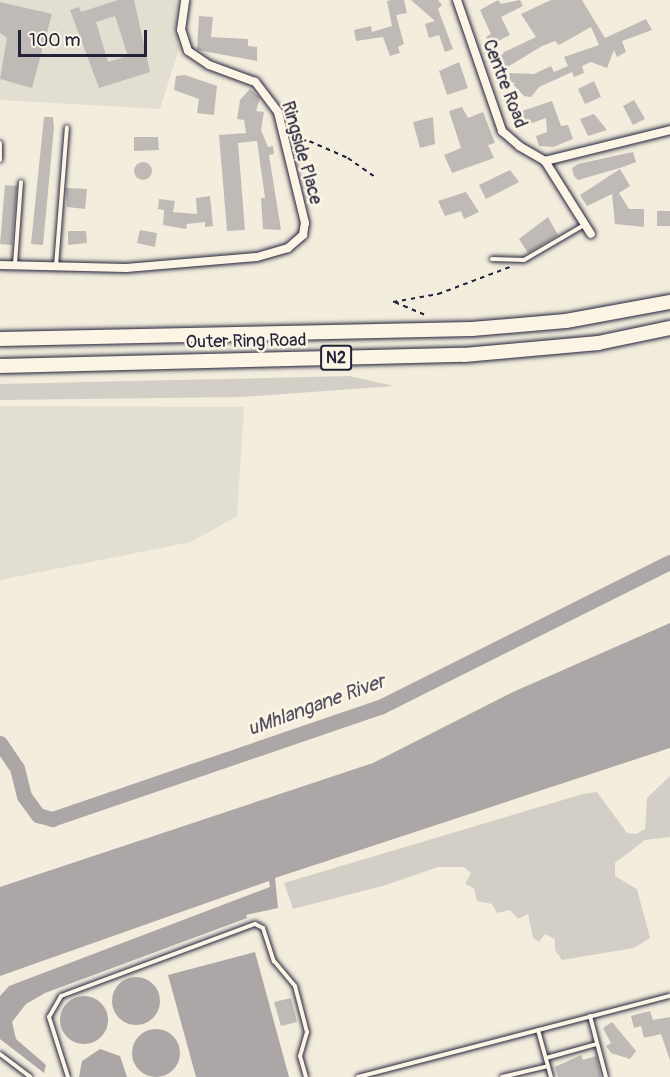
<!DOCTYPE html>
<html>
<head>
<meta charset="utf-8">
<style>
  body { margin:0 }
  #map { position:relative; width:670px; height:1077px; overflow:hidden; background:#f3edde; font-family:Pangolin,sans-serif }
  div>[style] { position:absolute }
  .built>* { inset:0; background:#e3ded2 }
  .green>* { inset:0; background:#d4cfc6 }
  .water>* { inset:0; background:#aca7a6 }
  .round { border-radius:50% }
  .river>* { height:15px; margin:-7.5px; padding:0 7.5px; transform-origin:7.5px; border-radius:7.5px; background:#aca7a6 }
  .building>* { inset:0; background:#bfbab6 }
  .path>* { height:1.5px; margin-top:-0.75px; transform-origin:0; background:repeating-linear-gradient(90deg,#22223b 0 4.5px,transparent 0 9px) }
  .roads { filter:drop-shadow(0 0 2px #22223b) drop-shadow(0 0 2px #22223b) }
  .lane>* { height:4px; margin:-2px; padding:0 2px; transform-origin:2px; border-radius:2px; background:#fcf5e5 }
  .street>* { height:8px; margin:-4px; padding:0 4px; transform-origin:4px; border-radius:4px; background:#fcf5e5 }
  .highway>* { height:14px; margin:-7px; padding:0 7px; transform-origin:7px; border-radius:7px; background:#fcf5e5 }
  span { translate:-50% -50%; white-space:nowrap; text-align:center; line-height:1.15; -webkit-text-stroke:5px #fcf5e5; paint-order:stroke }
  .shield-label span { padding:2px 4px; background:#fcf5e5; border:2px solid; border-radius:4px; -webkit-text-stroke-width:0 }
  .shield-label { font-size:16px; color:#22223b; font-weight:700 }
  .street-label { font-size:18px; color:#22223b }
  .water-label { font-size:20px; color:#525160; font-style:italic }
  .scale { position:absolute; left:18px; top:30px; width:129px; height:27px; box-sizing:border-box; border:3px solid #22223b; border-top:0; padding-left:8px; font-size:18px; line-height:21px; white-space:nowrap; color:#22223b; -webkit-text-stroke:4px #fcf5e5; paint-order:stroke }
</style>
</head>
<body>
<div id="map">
  <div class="built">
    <div style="clip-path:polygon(0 0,178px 0,175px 25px,179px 49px,160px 109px,0 100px)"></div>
    <div style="clip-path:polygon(0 406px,244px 407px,237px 516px,191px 542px,0 580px)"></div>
  </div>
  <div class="green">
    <div style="clip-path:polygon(349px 376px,394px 386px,242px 397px,0 400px,0 384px)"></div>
    <div style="clip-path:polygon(670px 776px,670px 837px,645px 840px,615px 863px,615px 876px,637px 889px,650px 938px,634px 948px,562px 960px,555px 950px,555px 939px,545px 934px,539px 942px,533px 938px,528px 914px,518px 919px,510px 910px,497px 913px,492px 904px,477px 901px,474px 888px,465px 884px,471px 873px,464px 867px,438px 867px,386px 885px,293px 909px,284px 883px,583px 794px,597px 792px,627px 833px,636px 834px,645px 829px,647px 798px)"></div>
  </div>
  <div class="water">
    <div style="clip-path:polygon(670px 623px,670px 748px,275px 878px,278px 908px,246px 915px,247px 918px,45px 993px,26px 1004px,12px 1022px,16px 1039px,46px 1065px,44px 1073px,0 1039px,0 996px,9px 986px,270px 887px,269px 881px,0 976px,0 887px,373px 763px,513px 692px)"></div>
    <div style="clip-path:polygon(255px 952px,289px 1077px,196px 1077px,168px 975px)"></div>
    <div class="round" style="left:112px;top:977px;width:48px;height:48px"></div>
    <div class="round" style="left:60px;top:996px;width:48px;height:48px"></div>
    <div class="round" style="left:132px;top:1029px;width:48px;height:48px"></div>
    <div style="clip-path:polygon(100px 1049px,120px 1056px,127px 1077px,79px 1077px,82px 1061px)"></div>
  </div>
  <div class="river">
    <div style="left:0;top:743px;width:30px;rotate:56deg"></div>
    <div style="left:17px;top:768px;width:29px;rotate:76deg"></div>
    <div style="left:24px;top:796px;width:24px;rotate:54deg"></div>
    <div style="left:38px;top:815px;width:15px;rotate:16deg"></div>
    <div style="left:52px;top:819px;width:347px;rotate:-18.9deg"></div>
    <div style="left:380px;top:707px;width:324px;rotate:-26.6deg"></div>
  </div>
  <div class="building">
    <div style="clip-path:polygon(evenodd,118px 0,134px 0,150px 72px,99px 88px,70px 10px,79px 7px,81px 12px,118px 0,115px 16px,128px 56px,108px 62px,96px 22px,115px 16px)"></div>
    <div style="clip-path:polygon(391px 0,404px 0,407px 13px,396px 15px,404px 44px,398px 47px,400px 53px,390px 56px,383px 37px,356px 41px,354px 30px,371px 26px,372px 32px,392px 26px,387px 1px)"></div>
    <div style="clip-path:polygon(411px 0,438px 0,442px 5px,438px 9px,453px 49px,445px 52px,439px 35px,429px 38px,425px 24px,435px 21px)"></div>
    <div style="clip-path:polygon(498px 0,501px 4px,520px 0,523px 6px,501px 17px,510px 35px,490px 45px,486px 37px,491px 34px,480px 10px)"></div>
    <div style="clip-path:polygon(551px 0,582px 0,605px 38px,646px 19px,652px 30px,622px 41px,626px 52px,617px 57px,614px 50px,607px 68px,591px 62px,582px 66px,584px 73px,574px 77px,572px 72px,539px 87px,531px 97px,524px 96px,510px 81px,509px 73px,534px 74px,551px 66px,554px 72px,568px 66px,564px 57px,599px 45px,591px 27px,559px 45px,555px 41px,542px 46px,506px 68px,498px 55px,536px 37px,521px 14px)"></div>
    <div style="clip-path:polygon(0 2px,52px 14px,32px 88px,0 79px,7px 38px,0 33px)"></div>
    <div style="clip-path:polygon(199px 16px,213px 17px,211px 37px,248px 39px,248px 46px,257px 47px,257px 61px,197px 50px)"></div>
    <div style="clip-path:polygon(459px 62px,468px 88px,447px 95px,439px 71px)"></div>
    <div style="clip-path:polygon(185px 75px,217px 86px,214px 115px,197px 113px,199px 99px,174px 90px,176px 76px)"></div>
    <div style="clip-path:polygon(594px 81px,601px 97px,585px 104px,578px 89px)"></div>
    <div style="clip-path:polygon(250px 89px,260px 98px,256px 111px,264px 112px,261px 130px,268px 147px,273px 146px,274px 154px,269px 155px,281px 230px,263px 229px,261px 198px,265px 198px,257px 141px,238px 143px,245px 230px,227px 231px,219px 135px,246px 133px,244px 120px,237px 119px,240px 100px)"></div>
    <div style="clip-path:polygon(634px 100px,645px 119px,633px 125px,623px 106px)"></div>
    <div style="clip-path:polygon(552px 101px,561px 126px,568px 125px,573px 139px,553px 147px,539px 146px,536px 136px,547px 132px,546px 118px,524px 126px,519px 112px)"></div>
    <div style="clip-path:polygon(462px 107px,468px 118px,483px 112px,495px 143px,488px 145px,494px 158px,452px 173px,444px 155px,461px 148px,449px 111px)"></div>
    <div style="clip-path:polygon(594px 114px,607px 130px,588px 136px,580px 119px)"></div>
    <div style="clip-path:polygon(44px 117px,53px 117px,54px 127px,43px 245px,31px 244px)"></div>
    <div style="clip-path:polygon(433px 117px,435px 144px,420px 148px,413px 122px)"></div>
    <div style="clip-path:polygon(134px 137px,158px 137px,159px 150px,134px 151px)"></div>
    <div style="clip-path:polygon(633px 152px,636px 162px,623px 167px,578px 180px,574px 176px,572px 168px,578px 164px)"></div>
    <div class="round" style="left:134px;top:162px;width:18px;height:18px"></div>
    <div style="clip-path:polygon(620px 169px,630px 186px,619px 193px,629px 209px,644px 209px,644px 227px,615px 224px,612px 194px,587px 206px,580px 195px)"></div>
    <div style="clip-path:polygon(510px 170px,519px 182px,486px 199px,479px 185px)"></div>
    <div style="clip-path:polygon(5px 185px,17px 186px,12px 245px,0 244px)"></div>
    <div style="clip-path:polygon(66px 188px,87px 189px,85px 209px,67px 207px)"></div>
    <div style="clip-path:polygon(466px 192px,479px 212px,464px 219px,461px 211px,445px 216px,438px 201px)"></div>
    <div style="clip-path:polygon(210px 196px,213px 226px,205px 227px,205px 222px,187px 224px,186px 229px,163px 225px,164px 210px,158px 209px,159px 199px,175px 201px,173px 212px,197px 214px,196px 198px)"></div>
    <div style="clip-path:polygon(657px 211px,670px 211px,670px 226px,657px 226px)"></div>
    <div style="clip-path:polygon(548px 217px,558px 235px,528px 253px,519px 239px)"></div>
    <div style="clip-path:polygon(140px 230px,157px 233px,155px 247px,137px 243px)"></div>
    <div style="clip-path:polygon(68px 231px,86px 231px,87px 243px,68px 245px)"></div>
    <div style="clip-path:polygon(291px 998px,297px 1022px,281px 1026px,274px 1002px)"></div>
    <div style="clip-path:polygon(650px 1011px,653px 1020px,670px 1017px,670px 1060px,661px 1034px,644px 1038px,641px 1026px,634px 1028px,631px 1016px)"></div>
    <div style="clip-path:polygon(612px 1022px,636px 1051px,630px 1059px,611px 1053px,606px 1046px,611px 1043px,603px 1028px)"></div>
    <div style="clip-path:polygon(581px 1055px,583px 1060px,596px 1056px,601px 1077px,558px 1077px,555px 1067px)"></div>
  </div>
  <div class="path">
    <div style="left:293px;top:134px;width:60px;rotate:23.6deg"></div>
    <div style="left:348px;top:158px;width:33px;rotate:35deg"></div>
    <div style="left:424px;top:315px;width:34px;rotate:-157deg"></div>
    <div style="left:393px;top:302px;width:46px;rotate:-10.1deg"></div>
    <div style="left:438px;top:294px;width:77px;rotate:-20.6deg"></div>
  </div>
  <div class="roads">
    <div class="lane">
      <div style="left:0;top:143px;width:17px;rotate:90deg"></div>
      <div style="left:492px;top:259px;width:32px;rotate:2deg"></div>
      <div style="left:524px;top:260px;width:69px;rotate:-30.3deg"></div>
      <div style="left:15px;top:264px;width:82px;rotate:-85.8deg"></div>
      <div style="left:56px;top:266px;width:139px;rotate:-85.5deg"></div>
      <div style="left:590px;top:1016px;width:63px;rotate:75.3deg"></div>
      <div style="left:538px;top:1030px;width:49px;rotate:74.5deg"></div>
      <div style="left:0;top:1054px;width:38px;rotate:37deg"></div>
      <div style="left:546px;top:1058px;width:53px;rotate:-15.4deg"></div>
      <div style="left:68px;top:1077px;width:63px;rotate:-107.6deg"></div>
      <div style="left:49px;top:1017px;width:24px;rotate:-60deg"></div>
      <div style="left:61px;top:996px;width:207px;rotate:-20.4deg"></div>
      <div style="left:255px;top:924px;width:9px;rotate:27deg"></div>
      <div style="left:263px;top:928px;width:35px;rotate:72deg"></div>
      <div style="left:274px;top:961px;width:33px;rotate:50deg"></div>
      <div style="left:295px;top:986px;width:48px;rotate:75.4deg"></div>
      <div style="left:307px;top:1032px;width:25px;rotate:106deg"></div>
      <div style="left:300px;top:1056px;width:22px;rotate:74deg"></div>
      <div style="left:358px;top:1077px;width:322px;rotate:-14.6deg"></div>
      <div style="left:502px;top:1077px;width:47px;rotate:-13.4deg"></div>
    </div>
    <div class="street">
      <div style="left:457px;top:0;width:139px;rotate:71deg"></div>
      <div style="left:502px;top:131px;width:23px;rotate:41deg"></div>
      <div style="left:519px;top:146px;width:30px;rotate:30deg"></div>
      <div style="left:545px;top:161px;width:129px;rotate:-13.9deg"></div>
      <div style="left:545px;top:161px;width:86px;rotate:57.8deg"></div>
      <div style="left:0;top:265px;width:126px;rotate:1.4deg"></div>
      <div style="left:126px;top:268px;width:131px;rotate:-4.8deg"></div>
      <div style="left:257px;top:257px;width:32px;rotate:-16deg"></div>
      <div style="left:288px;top:248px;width:20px;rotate:-41deg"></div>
      <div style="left:303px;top:235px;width:12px;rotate:-81deg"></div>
      <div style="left:305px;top:223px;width:114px;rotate:-103.7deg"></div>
      <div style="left:278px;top:112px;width:38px;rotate:-127deg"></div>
      <div style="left:255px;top:82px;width:49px;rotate:-159.7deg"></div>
      <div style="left:209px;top:65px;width:25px;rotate:-146deg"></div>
      <div style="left:188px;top:51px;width:22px;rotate:-108deg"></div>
      <div style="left:181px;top:30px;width:30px;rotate:-82deg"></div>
    </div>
    <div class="highway">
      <div style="left:0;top:339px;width:472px;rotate:-1.2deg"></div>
      <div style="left:472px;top:329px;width:94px;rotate:-4.9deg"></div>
      <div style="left:566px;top:321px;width:106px;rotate:-10.4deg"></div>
      <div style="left:0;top:366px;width:464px;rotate:-1.4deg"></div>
      <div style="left:464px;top:355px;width:135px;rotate:-5.1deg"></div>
      <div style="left:598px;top:343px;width:74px;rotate:-11.8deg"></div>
    </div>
  </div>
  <div class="shield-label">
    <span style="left:336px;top:358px">N2</span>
  </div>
  <div class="street-label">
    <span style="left:504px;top:84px;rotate:69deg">Centre Road</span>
    <span style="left:301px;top:153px;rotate:74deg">Ringside Place</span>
    <span style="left:246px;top:342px;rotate:-1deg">Outer Ring Road</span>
  </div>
  <div class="water-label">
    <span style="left:316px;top:705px;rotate:-20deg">uMhlangane River</span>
  </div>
  <div class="scale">100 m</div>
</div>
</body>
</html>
